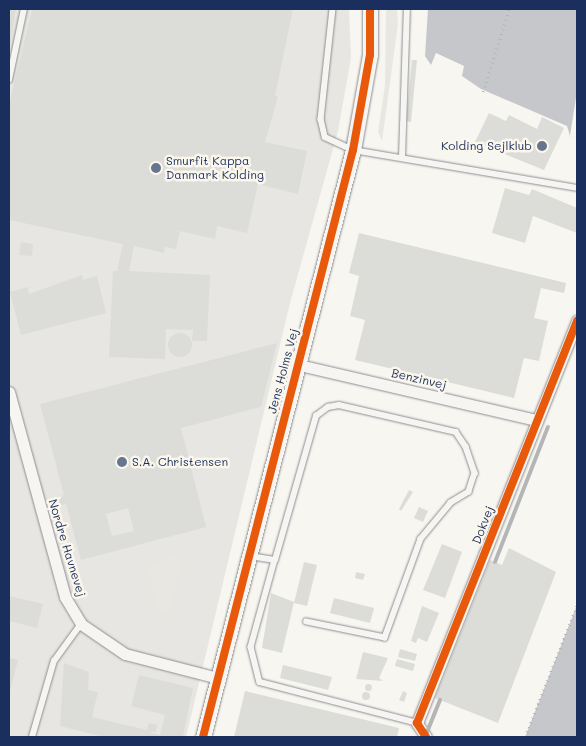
<!DOCTYPE html>
<html>
<head>
<meta charset="utf-8">
<style>
  body { margin:0 }
  #map { position:relative; width:586px; height:746px; overflow:hidden; background:#f8f6f0; font-family:Mali,sans-serif }
  div>[style] { position:absolute }
  .built>* { inset:0; background:#e7e6e2 }
  .green>* { inset:0; background:#e8e7e2 }
  .water>* { inset:0; background:#c5c7cb }
  .pier>* { inset:0; background:#f8f6f0 }
  .building>* { inset:0; background:#dcdcd9 }
  .round { border-radius:50% }
  .path>* { height:2.5px; margin-top:-1.25px; transform-origin:0; background:repeating-linear-gradient(90deg,#b3b5b7 0 1px,transparent 0 5px) }
  .roads { filter:drop-shadow(0 0 1px #8b8e94) drop-shadow(0 0 1px #8b8e94) }
  .lane>* { height:5.5px; margin:-2.75px; padding:0 2.75px; transform-origin:2.75px; border-radius:2.75px; background:#f6f5f1 }
  .street>* { height:11px; margin:-5.5px; padding:0 5.5px; transform-origin:5.5px; border-radius:5.5px; background:#f6f5f1 }
  .secondary>* { height:15px; margin:-7.5px; padding:0 7.5px; transform-origin:7.5px; border-radius:7.5px; background:#f6f5f1 }
  .rail>* { height:4px; margin:-2px; padding:0 2px; transform-origin:2px; border-radius:2px; background:#b3b5b7 }
  .cycleway>* { height:8px; margin:-4px; padding:0 4px; transform-origin:4px; border-radius:4px; background:#e8590c }
  .dots>* { width:14px; height:14px; translate:-50% -50%; box-sizing:border-box; border:2px solid #fbf7ec; border-radius:50% }
  span { translate:-50% -50%; white-space:nowrap; text-align:center; line-height:1.15; -webkit-text-stroke:5px #fbf7ec; paint-order:stroke }
  .poi-label { font-size:12px; color:#1b2f5e }
  .right { translate:-100% -50%; text-align:right }
  .left { translate:0 -50%; text-align:left }
  .street-label { font-size:12px; color:#1b2f5e }
  .frame { position:absolute; inset:0; border:10px solid #1b2f5e; pointer-events:none }
</style>
</head>
<body>
<div id="map">
  <div class="built">
    <div style="clip-path:polygon(9px 9px,349px 9px,351px 58px,338px 131px,290px 303px,186px 737px,9px 737px)"></div>
  </div>
  <div class="green">
    <div style="clip-path:polygon(386px 9px,397px 9px,398px 24px,382px 141px,378px 132px,385px 85px)"></div>
    <div style="clip-path:polygon(172px 556px,181px 558px,171px 614px,158px 613px,147px 566px)"></div>
  </div>
  <div class="water">
    <div style="clip-path:polygon(428px 9px,577px 9px,577px 138px,570px 136px,567px 126px,481px 89px,462px 76px,464px 66px,436px 53px,431px 65px,425px 56px)"></div>
    <div style="clip-path:polygon(577px 605px,577px 737px,525px 737px)"></div>
  </div>
  <div class="pier">
    <div style="clip-path:polygon(577px 91px,577px 132px,576px 138px,570px 136px)"></div>
  </div>
  <div class="building">
    <div style="clip-path:polygon(9px 9px,16px 9px,10px 45px,9px 45px)"></div>
    <div style="clip-path:polygon(32px 9px,293px 9px,275px 96px,278px 97px,265px 142px,307px 151px,298px 194px,258px 184px,247px 233px,217px 226px,215px 239px,180px 231px,176px 249px,165px 247px,164px 253px,134px 246px,129px 271px,210px 275px,207px 341px,192px 341px,193px 330px,166px 329px,165px 359px,109px 357px,113px 271px,117px 271px,123px 244px,9px 220px,9px 105px)"></div>
    <div style="clip-path:polygon(412px 60px,417px 60px,411px 122px,406px 121px)"></div>
    <div style="clip-path:polygon(489px 113px,506px 121px,509px 115px,537px 129px,542px 117px,564px 128px,544px 170px,475px 142px)"></div>
    <div style="clip-path:polygon(505px 188px,529px 195px,532px 189px,577px 208px,577px 233px,533px 216px,525px 243px,492px 233px)"></div>
    <div style="clip-path:polygon(359px 233px,566px 283px,564px 293px,541px 288px,534px 318px,548px 321px,539px 361px,524px 358px,514px 398px,355px 360px,365px 320px,350px 316px,359px 276px,349px 273px)"></div>
    <div style="clip-path:polygon(21px 242px,33px 244px,32px 256px,19px 255px)"></div>
    <div style="clip-path:polygon(82px 275px,83px 280px,97px 276px,106px 313px,21px 335px,10px 292px,28px 287px,29px 294px)"></div>
    <div class="round" style="left:168px;top:333px;width:24px;height:24px"></div>
    <div style="clip-path:polygon(evenodd,277px 343px,261px 407px,181px 428px,206px 527px,81px 560px,66px 504px,51px 508px,49px 499px,64px 495px,40px 404px,277px 343px,128px 508px,134px 531px,112px 536px,106px 514px,128px 508px)"></div>
    <div style="clip-path:polygon(409px 490px,413px 492px,401px 511px,399px 509px)"></div>
    <div style="clip-path:polygon(419px 507px,428px 511px,423px 522px,414px 518px)"></div>
    <div style="clip-path:polygon(442px 544px,462px 552px,445px 598px,423px 590px)"></div>
    <div style="clip-path:polygon(509px 548px,556px 572px,498px 723px,435px 698px,490px 560px,502px 565px)"></div>
    <div style="clip-path:polygon(304px 562px,317px 565px,307px 606px,294px 603px)"></div>
    <div style="clip-path:polygon(356px 572px,365px 574px,363px 580px,355px 578px)"></div>
    <div style="clip-path:polygon(271px 593px,294px 602px,282px 653px,262px 648px)"></div>
    <div style="clip-path:polygon(9px 596px,43px 604px,37px 628px,9px 621px)"></div>
    <div style="clip-path:polygon(334px 598px,374px 608px,370px 623px,330px 613px)"></div>
    <div style="clip-path:polygon(422px 606px,439px 613px,427px 642px,418px 638px,416px 643px,411px 641px)"></div>
    <div style="clip-path:polygon(400px 649px,417px 654px,415px 661px,398px 657px)"></div>
    <div style="clip-path:polygon(363px 652px,388px 658px,379px 678px,383px 681px,356px 679px)"></div>
    <div style="clip-path:polygon(9px 658px,18px 660px,9px 695px)"></div>
    <div style="clip-path:polygon(397px 659px,415px 664px,413px 671px,395px 666px)"></div>
    <div style="clip-path:polygon(64px 663px,89px 672px,88px 690px,98px 692px,92px 717px,147px 730px,149px 723px,157px 725px,156px 732px,149px 732px,160px 735px,165px 715px,131px 706px,139px 675px,193px 688px,183px 737px,104px 737px,60px 726px)"></div>
    <div style="clip-path:polygon(283px 665px,332px 677px,328px 690px,280px 678px)"></div>
    <div class="round" style="left:364.5px;top:683.5px;width:7px;height:7px"></div>
    <div style="clip-path:polygon(245px 691px,399px 728px,397px 737px,234px 737px)"></div>
    <div style="clip-path:polygon(403px 691px,407px 693px,404px 702px,399px 700px)"></div>
    <div class="round" style="left:362px;top:692px;width:8px;height:8px"></div>
  </div>
  <div class="path">
    <div style="left:483px;top:92px;width:87px;rotate:-72.6deg"></div>
    <div style="left:525px;top:737px;width:142px;rotate:-68.5deg"></div>
  </div>
  <div class="roads">
    <div class="lane">
      <div style="left:333px;top:9px;width:111px;rotate:96.2deg"></div>
      <div style="left:321px;top:119px;width:18px;rotate:77deg"></div>
      <div style="left:325px;top:137px;width:31px;rotate:25deg"></div>
      <div style="left:353px;top:150px;width:227px;rotate:9.6deg"></div>
      <div style="left:9px;top:80px;width:73px;rotate:-78.1deg"></div>
      <div style="left:402px;top:157px;width:148px;rotate:-88.1deg"></div>
      <div style="left:250px;top:556px;width:25px;rotate:9deg"></div>
      <div style="left:275px;top:560px;width:90px;rotate:105.4deg"></div>
      <div style="left:251px;top:647px;width:36px;rotate:76deg"></div>
      <div style="left:260px;top:682px;width:162px;rotate:14.6deg"></div>
      <div style="left:275px;top:560px;width:150px;rotate:-74.1deg"></div>
      <div style="left:316px;top:416px;width:15px;rotate:-37deg"></div>
      <div style="left:328px;top:407px;width:11px;rotate:-10deg"></div>
      <div style="left:339px;top:405px;width:120px;rotate:13deg"></div>
      <div style="left:456px;top:432px;width:18px;rotate:56deg"></div>
      <div style="left:466px;top:447px;width:28px;rotate:71deg"></div>
      <div style="left:475px;top:473px;width:20px;rotate:108deg"></div>
      <div style="left:469px;top:492px;width:21px;rotate:149deg"></div>
      <div style="left:451px;top:503px;width:47px;rotate:129.8deg"></div>
      <div style="left:421px;top:539px;width:105px;rotate:110deg"></div>
      <div style="left:385px;top:638px;width:80px;rotate:-168.4deg"></div>
      <div style="left:32px;top:737px;width:79px;rotate:-73.9deg"></div>
      <div style="left:54px;top:661px;width:46px;rotate:-53.9deg"></div>
    </div>
    <div class="street">
      <div style="left:295px;top:364px;width:247px;rotate:13.1deg"></div>
      <div style="left:9px;top:392px;width:213px;rotate:74.7deg"></div>
      <div style="left:65px;top:597px;width:31px;rotate:59deg"></div>
      <div style="left:81px;top:624px;width:53px;rotate:34.3deg"></div>
      <div style="left:125px;top:654px;width:96px;rotate:14.5deg"></div>
      <div style="left:426px;top:737px;width:17px;rotate:-123deg"></div>
      <div style="left:417px;top:723px;width:433px;rotate:-68.3deg"></div>
    </div>
    <div class="secondary">
      <div style="left:203px;top:737px;width:606px;rotate:-75.67deg"></div>
      <div style="left:353px;top:150px;width:97px;rotate:-79.9deg"></div>
      <div style="left:370px;top:55px;width:46px;rotate:-90deg"></div>
    </div>
  </div>
  <div class="rail">
    <div style="left:495px;top:562px;width:145px;rotate:-68.6deg"></div>
    <div style="left:425px;top:737px;width:40px;rotate:-68deg"></div>
  </div>
  <div class="cycleway">
    <div style="left:203px;top:737px;width:606px;rotate:-75.67deg"></div>
    <div style="left:353px;top:150px;width:97px;rotate:-79.9deg"></div>
    <div style="left:370px;top:55px;width:46px;rotate:-90deg"></div>
    <div style="left:426px;top:737px;width:17px;rotate:-123deg"></div>
    <div style="left:417px;top:723px;width:433px;rotate:-68.3deg"></div>
  </div>
  <div class="dots">
    <div style="left:542px;top:146px;background:#687591"></div>
    <div style="left:156px;top:168px;background:#687591"></div>
    <div style="left:122px;top:462px;background:#687591"></div>
  </div>
  <div class="poi-label">
    <span class="right" style="left:532px;top:146px">Kolding Sejlklub</span>
    <span class="left" style="left:166px;top:168px">Smurfit Kappa<br>Danmark Kolding</span>
    <span class="left" style="left:132px;top:462px">S.A. Christensen</span>
  </div>
  <div class="street-label">
    <span style="left:283px;top:371px;rotate:-75deg">Jens Holms Vej</span>
    <span style="left:419px;top:379px;rotate:13deg">Benzinvej</span>
    <span style="left:483px;top:525px;rotate:-69deg">Dokvej</span>
    <span style="left:67px;top:548px;rotate:73deg">Nordre Havnevej</span>
  </div>
  <div class="frame"></div>
</div>
</body>
</html>
